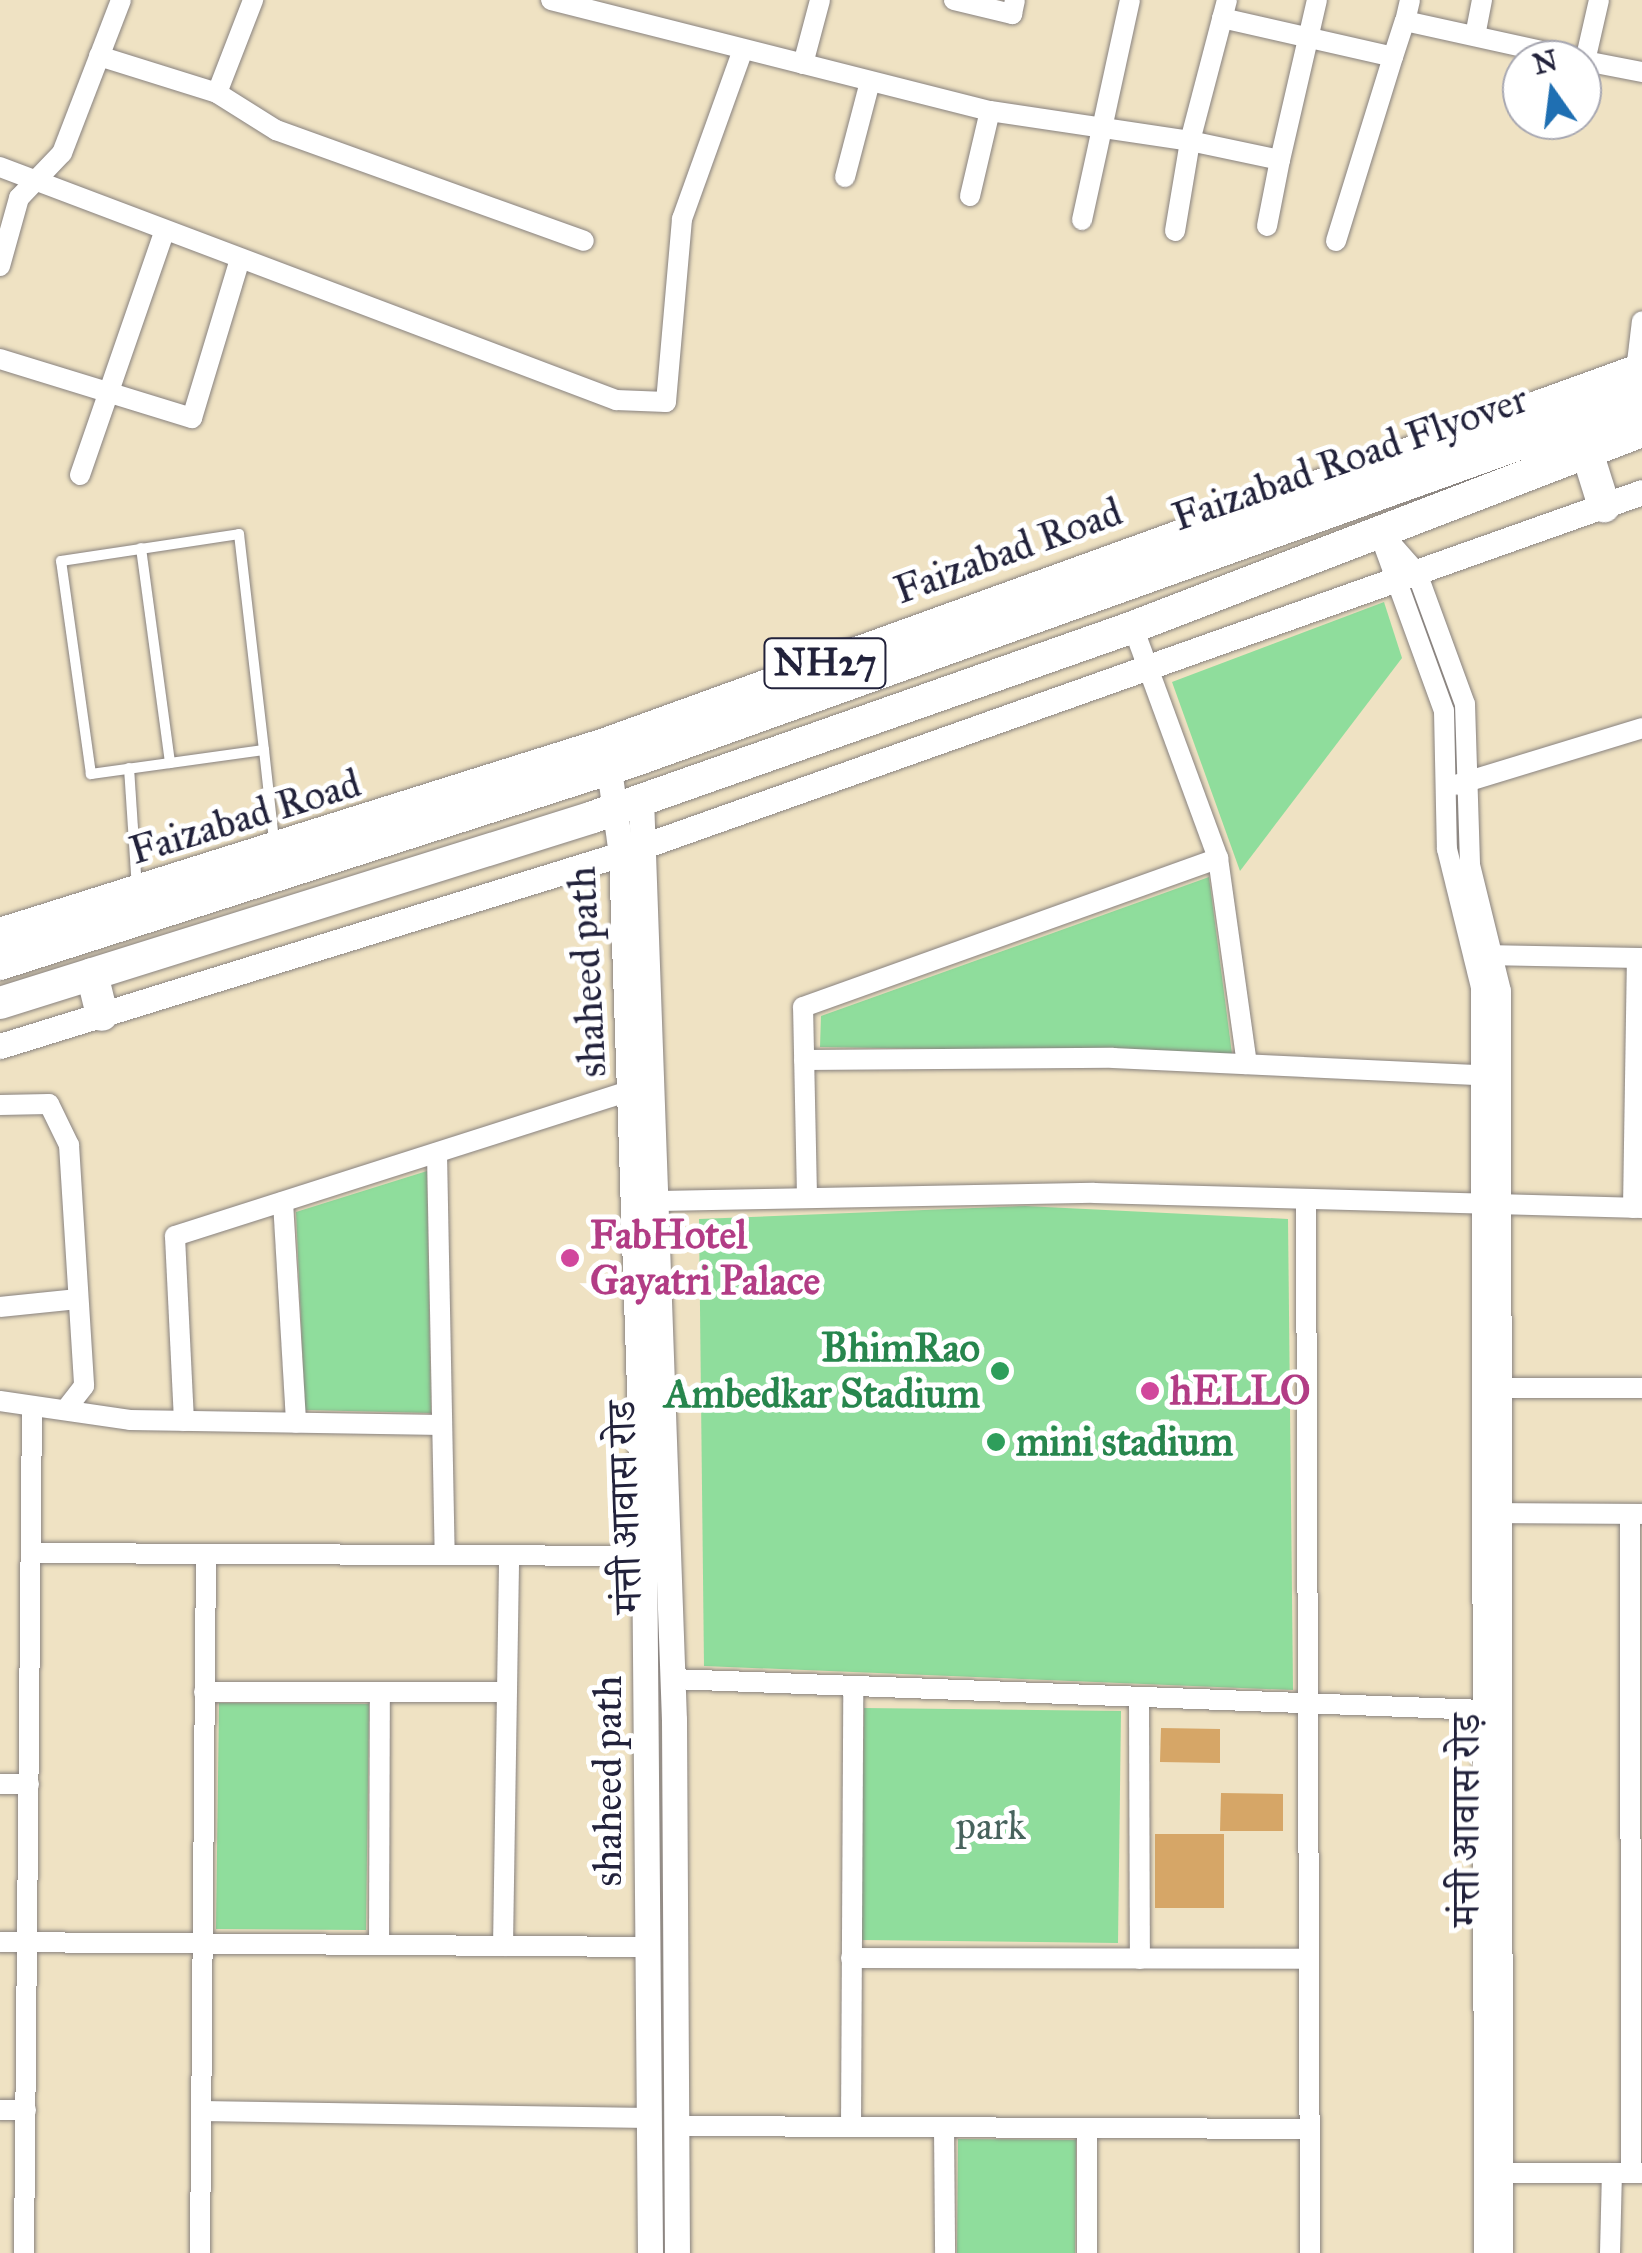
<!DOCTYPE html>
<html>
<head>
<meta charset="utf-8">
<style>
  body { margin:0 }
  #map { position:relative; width:1642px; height:2253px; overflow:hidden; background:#efe2c3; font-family:"IM FELL Great Primer","Noto Serif Devanagari",serif }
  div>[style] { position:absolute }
  .green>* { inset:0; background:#8fdd9c }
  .building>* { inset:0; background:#d6a667 }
  .roads { filter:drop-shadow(0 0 2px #88827f) drop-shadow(0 0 2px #88827f) }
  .service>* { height:10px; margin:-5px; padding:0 5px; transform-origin:5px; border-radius:5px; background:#fff }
  .minor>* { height:20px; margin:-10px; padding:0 10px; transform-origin:10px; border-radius:10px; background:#fff }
  .tertiary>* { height:25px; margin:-12.5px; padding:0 12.5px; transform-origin:12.5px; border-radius:12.5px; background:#fff }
  .trunk>* { height:32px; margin:-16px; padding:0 16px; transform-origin:16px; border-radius:16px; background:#fff }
  .dots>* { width:28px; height:28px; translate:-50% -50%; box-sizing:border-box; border:5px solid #fff; border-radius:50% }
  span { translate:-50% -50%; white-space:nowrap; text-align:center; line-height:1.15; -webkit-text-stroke:10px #fff; paint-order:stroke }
  .shield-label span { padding:2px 8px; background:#fff; border:2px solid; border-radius:8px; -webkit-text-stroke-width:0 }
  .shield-label { font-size:38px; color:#22223b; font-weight:700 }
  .street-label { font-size:40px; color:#22223b }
  .hotel-label { font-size:40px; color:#b23c85; font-weight:700 }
  .left { translate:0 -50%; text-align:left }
  .leisure-label { font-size:40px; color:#27864d; font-weight:700 }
  .right { translate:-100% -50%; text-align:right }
  .park-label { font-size:40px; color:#48635d }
  .north { position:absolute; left:1502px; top:40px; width:100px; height:100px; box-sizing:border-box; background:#fff; border:2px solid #a7a7b1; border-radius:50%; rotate:346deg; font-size:28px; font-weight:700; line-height:40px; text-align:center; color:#22223b }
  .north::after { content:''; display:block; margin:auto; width:35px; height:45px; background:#1f6fb2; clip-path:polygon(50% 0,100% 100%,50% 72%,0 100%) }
</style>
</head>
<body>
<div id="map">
  <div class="green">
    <div style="clip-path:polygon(1384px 602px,1402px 658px,1240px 871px,1172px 682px)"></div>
    <div style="clip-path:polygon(1209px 877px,1232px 1054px,820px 1047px,821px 1016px)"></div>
    <div style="clip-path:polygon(427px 1171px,431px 1413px,305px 1410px,296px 1212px)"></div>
    <div style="clip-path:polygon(1025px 1206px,1288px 1219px,1293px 1690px,704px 1666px,699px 1219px)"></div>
    <div style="clip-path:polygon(219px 1703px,369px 1704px,366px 1930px,216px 1929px)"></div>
    <div style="clip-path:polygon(864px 1708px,1121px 1711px,1118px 1943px,861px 1940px)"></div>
    <div style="clip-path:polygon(958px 2139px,1076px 2140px,1075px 2253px,957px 2253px)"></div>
  </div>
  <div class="building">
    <div style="clip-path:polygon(1161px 1728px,1220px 1729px,1220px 1763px,1160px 1762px)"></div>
    <div style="clip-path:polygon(1221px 1793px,1283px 1794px,1283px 1831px,1220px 1831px)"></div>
    <div style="clip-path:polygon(1155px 1834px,1224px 1834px,1224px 1908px,1155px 1908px)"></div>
  </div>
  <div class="roads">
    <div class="service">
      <div style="left:141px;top:548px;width:217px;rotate:82.3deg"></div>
      <div style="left:264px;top:750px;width:175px;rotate:172.1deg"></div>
      <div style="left:91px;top:774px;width:215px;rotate:-98deg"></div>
      <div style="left:61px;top:561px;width:180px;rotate:-8.6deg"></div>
      <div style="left:239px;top:534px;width:217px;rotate:83.4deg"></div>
      <div style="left:264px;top:750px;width:92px;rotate:83.7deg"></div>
      <div style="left:129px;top:768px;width:119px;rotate:86.2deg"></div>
    </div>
    <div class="minor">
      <div style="left:551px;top:0;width:453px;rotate:14.2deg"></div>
      <div style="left:990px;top:111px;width:202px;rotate:8.5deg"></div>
      <div style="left:1190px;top:141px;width:146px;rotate:-75.3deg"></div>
      <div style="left:954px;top:0;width:60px;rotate:13.6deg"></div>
      <div style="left:1012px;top:14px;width:14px;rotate:-78deg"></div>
      <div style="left:1410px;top:0;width:22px;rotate:103deg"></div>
      <div style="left:1405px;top:21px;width:181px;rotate:12.4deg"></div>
      <div style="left:1599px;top:0;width:63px;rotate:102.9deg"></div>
      <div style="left:1585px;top:61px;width:58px;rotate:10.9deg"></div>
      <div style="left:1222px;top:18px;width:175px;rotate:12.8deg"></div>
      <div style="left:1393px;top:57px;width:38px;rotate:-72deg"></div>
      <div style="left:1475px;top:36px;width:37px;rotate:-79deg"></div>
      <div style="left:99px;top:56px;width:124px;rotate:17.4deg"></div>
      <div style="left:217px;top:93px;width:70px;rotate:32.1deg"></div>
      <div style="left:276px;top:130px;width:327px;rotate:19.8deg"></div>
      <div style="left:803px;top:64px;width:66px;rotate:-75.1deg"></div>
      <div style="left:217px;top:93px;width:100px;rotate:-68.8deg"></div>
      <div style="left:0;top:167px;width:659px;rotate:20.72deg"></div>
      <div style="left:616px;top:400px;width:50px;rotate:2.3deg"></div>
      <div style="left:666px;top:402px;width:184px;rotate:-85deg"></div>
      <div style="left:682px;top:219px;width:180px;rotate:-70.2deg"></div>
      <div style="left:845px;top:177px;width:98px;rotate:-75.3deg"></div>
      <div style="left:970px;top:196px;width:87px;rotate:-76.8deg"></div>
      <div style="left:1082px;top:220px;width:225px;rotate:-77.7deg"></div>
      <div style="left:1267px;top:226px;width:67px;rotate:-78.9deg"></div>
      <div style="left:1175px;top:231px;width:91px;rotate:-80.5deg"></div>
      <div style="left:1190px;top:141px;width:92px;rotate:11.9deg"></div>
      <div style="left:1280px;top:160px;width:164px;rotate:-77deg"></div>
      <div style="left:1336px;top:241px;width:193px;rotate:-72.8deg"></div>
      <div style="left:0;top:266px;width:71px;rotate:-74.4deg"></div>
      <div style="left:19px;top:198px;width:62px;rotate:-46.3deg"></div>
      <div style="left:62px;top:153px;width:164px;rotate:-68.9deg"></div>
      <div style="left:0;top:359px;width:201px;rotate:17.1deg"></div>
      <div style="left:192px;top:418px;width:166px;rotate:-73.2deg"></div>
      <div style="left:1636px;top:371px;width:50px;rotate:-83.2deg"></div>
      <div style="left:80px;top:475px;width:257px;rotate:-70.9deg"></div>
      <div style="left:1379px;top:530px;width:57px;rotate:48.5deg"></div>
      <div style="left:1417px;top:573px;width:140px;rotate:69.9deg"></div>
      <div style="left:1465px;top:704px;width:161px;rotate:88.2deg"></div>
      <div style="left:1470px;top:865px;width:130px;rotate:76.2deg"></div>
      <div style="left:1501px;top:991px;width:1262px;rotate:89.91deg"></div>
      <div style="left:1380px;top:535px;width:187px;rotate:70deg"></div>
      <div style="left:1444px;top:711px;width:138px;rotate:88.8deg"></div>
      <div style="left:1447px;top:849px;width:142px;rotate:76.2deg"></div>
      <div style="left:1481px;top:987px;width:1266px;rotate:89.86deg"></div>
      <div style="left:1133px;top:627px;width:246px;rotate:69.8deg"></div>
      <div style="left:1218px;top:858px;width:208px;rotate:82deg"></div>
      <div style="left:1456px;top:785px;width:195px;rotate:-17deg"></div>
      <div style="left:1481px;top:955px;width:161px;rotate:1.1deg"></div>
      <div style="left:804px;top:1060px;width:309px;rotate:-0.4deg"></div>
      <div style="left:1113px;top:1058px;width:379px;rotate:2.7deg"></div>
      <div style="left:0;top:1105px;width:49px;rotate:-1.2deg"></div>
      <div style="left:49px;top:1104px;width:46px;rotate:64deg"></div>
      <div style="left:69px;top:1145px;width:241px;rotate:86.4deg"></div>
      <div style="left:84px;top:1386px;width:29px;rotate:128deg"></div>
      <div style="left:437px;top:1153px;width:402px;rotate:88.9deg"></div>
      <div style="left:807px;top:1196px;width:189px;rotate:-91.2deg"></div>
      <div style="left:803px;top:1007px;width:441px;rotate:-19.7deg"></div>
      <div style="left:1306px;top:1200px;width:1053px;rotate:89.78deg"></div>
      <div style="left:659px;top:1201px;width:435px;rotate:-1.1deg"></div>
      <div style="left:1094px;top:1193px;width:548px;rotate:1.57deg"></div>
      <div style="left:283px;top:1202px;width:221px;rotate:86.6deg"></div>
      <div style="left:1633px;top:1208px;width:250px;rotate:-89.1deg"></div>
      <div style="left:0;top:1307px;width:78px;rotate:-5.9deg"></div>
      <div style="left:1489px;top:1388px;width:153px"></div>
      <div style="left:0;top:1401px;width:131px;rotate:8.3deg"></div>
      <div style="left:130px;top:1420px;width:312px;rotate:0.9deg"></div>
      <div style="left:184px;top:1421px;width:185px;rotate:-92.8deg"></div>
      <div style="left:175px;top:1236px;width:478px;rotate:-17.7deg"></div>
      <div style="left:1491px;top:1513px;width:151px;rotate:0.4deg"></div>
      <div style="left:1630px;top:1514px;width:659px;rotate:89.91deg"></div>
      <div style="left:31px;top:1553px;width:613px;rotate:0.28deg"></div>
      <div style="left:673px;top:1679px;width:811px;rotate:2.19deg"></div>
      <div style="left:204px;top:1692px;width:301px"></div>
      <div style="left:1139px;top:1700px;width:259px;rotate:89.8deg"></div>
      <div style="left:0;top:1784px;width:29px"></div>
      <div style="left:0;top:1942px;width:647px;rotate:0.44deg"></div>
      <div style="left:379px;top:1945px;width:253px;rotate:-89.8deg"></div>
      <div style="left:503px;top:1946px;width:391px;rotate:-89.1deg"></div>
      <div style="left:851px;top:1958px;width:458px;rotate:0.1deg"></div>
      <div style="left:0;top:2110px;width:26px"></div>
      <div style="left:201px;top:2111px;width:448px;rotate:0.9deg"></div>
      <div style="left:676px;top:2126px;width:634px;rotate:0.27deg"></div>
      <div style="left:851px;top:2127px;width:439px;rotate:-89.7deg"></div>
      <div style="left:944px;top:2127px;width:126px;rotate:89.5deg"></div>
      <div style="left:1087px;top:2128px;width:125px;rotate:90deg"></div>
      <div style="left:1489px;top:2173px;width:153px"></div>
      <div style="left:24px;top:2253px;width:844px;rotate:-89.46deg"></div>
      <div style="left:200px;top:2253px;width:699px;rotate:-89.51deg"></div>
      <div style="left:1610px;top:2253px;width:80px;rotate:-88.6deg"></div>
    </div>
    <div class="tertiary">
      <div style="left:609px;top:769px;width:86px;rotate:82deg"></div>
      <div style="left:621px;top:854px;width:682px;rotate:88.07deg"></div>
      <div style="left:644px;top:1536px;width:717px;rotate:89.52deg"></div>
      <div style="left:641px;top:798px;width:923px;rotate:87.95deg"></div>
      <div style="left:674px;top:1720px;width:533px;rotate:89.68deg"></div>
      <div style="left:0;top:1046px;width:650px;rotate:-17.18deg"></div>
      <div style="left:621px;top:854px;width:1083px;rotate:-19.52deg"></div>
    </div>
    <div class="trunk">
      <div style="left:1587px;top:452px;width:57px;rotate:72.5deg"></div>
      <div style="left:0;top:934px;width:634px;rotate:-17.43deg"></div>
      <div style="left:605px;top:744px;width:1103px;rotate:-19.88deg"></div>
      <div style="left:0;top:964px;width:668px;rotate:-17.78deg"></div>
      <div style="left:636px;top:760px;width:1068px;rotate:-19.69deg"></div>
      <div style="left:92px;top:974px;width:42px;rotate:76.3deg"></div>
      <div style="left:0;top:1003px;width:621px;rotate:-17.41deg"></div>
      <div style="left:593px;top:817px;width:572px;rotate:-19.38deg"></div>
      <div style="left:1133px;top:627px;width:545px;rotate:-21.06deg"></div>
    </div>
  </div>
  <div class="dots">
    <div style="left:570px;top:1258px;background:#d1479c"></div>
    <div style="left:1000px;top:1371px;background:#2e9e5b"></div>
    <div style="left:1150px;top:1391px;background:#d1479c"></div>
    <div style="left:996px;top:1442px;background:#2e9e5b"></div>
  </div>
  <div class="shield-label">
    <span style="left:825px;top:663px">NH27</span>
  </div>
  <div class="street-label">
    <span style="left:1350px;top:458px;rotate:-19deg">Faizabad Road Flyover</span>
    <span style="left:1008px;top:551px;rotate:-20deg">Faizabad Road</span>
    <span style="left:245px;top:817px;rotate:-17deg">Faizabad Road</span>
    <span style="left:587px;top:972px;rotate:-93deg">shaheed path</span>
    <span style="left:625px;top:1507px;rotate:-92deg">मंत्ती आवास रोड</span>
    <span style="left:608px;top:1781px;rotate:-90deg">shaheed path</span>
    <span style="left:1466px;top:1820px;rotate:-90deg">मंत्ती आवास रोड़</span>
  </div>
  <div class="hotel-label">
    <span class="left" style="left:590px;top:1258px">FabHotel<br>Gayatri Palace</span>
    <span class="left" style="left:1170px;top:1391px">hELLO</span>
  </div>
  <div class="leisure-label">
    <span class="right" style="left:980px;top:1371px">BhimRao<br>Ambedkar Stadium</span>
    <span class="left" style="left:1016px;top:1442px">mini stadium</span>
  </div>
  <div class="park-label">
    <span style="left:991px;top:1826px">park</span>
  </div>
  <div class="north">N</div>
</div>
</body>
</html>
